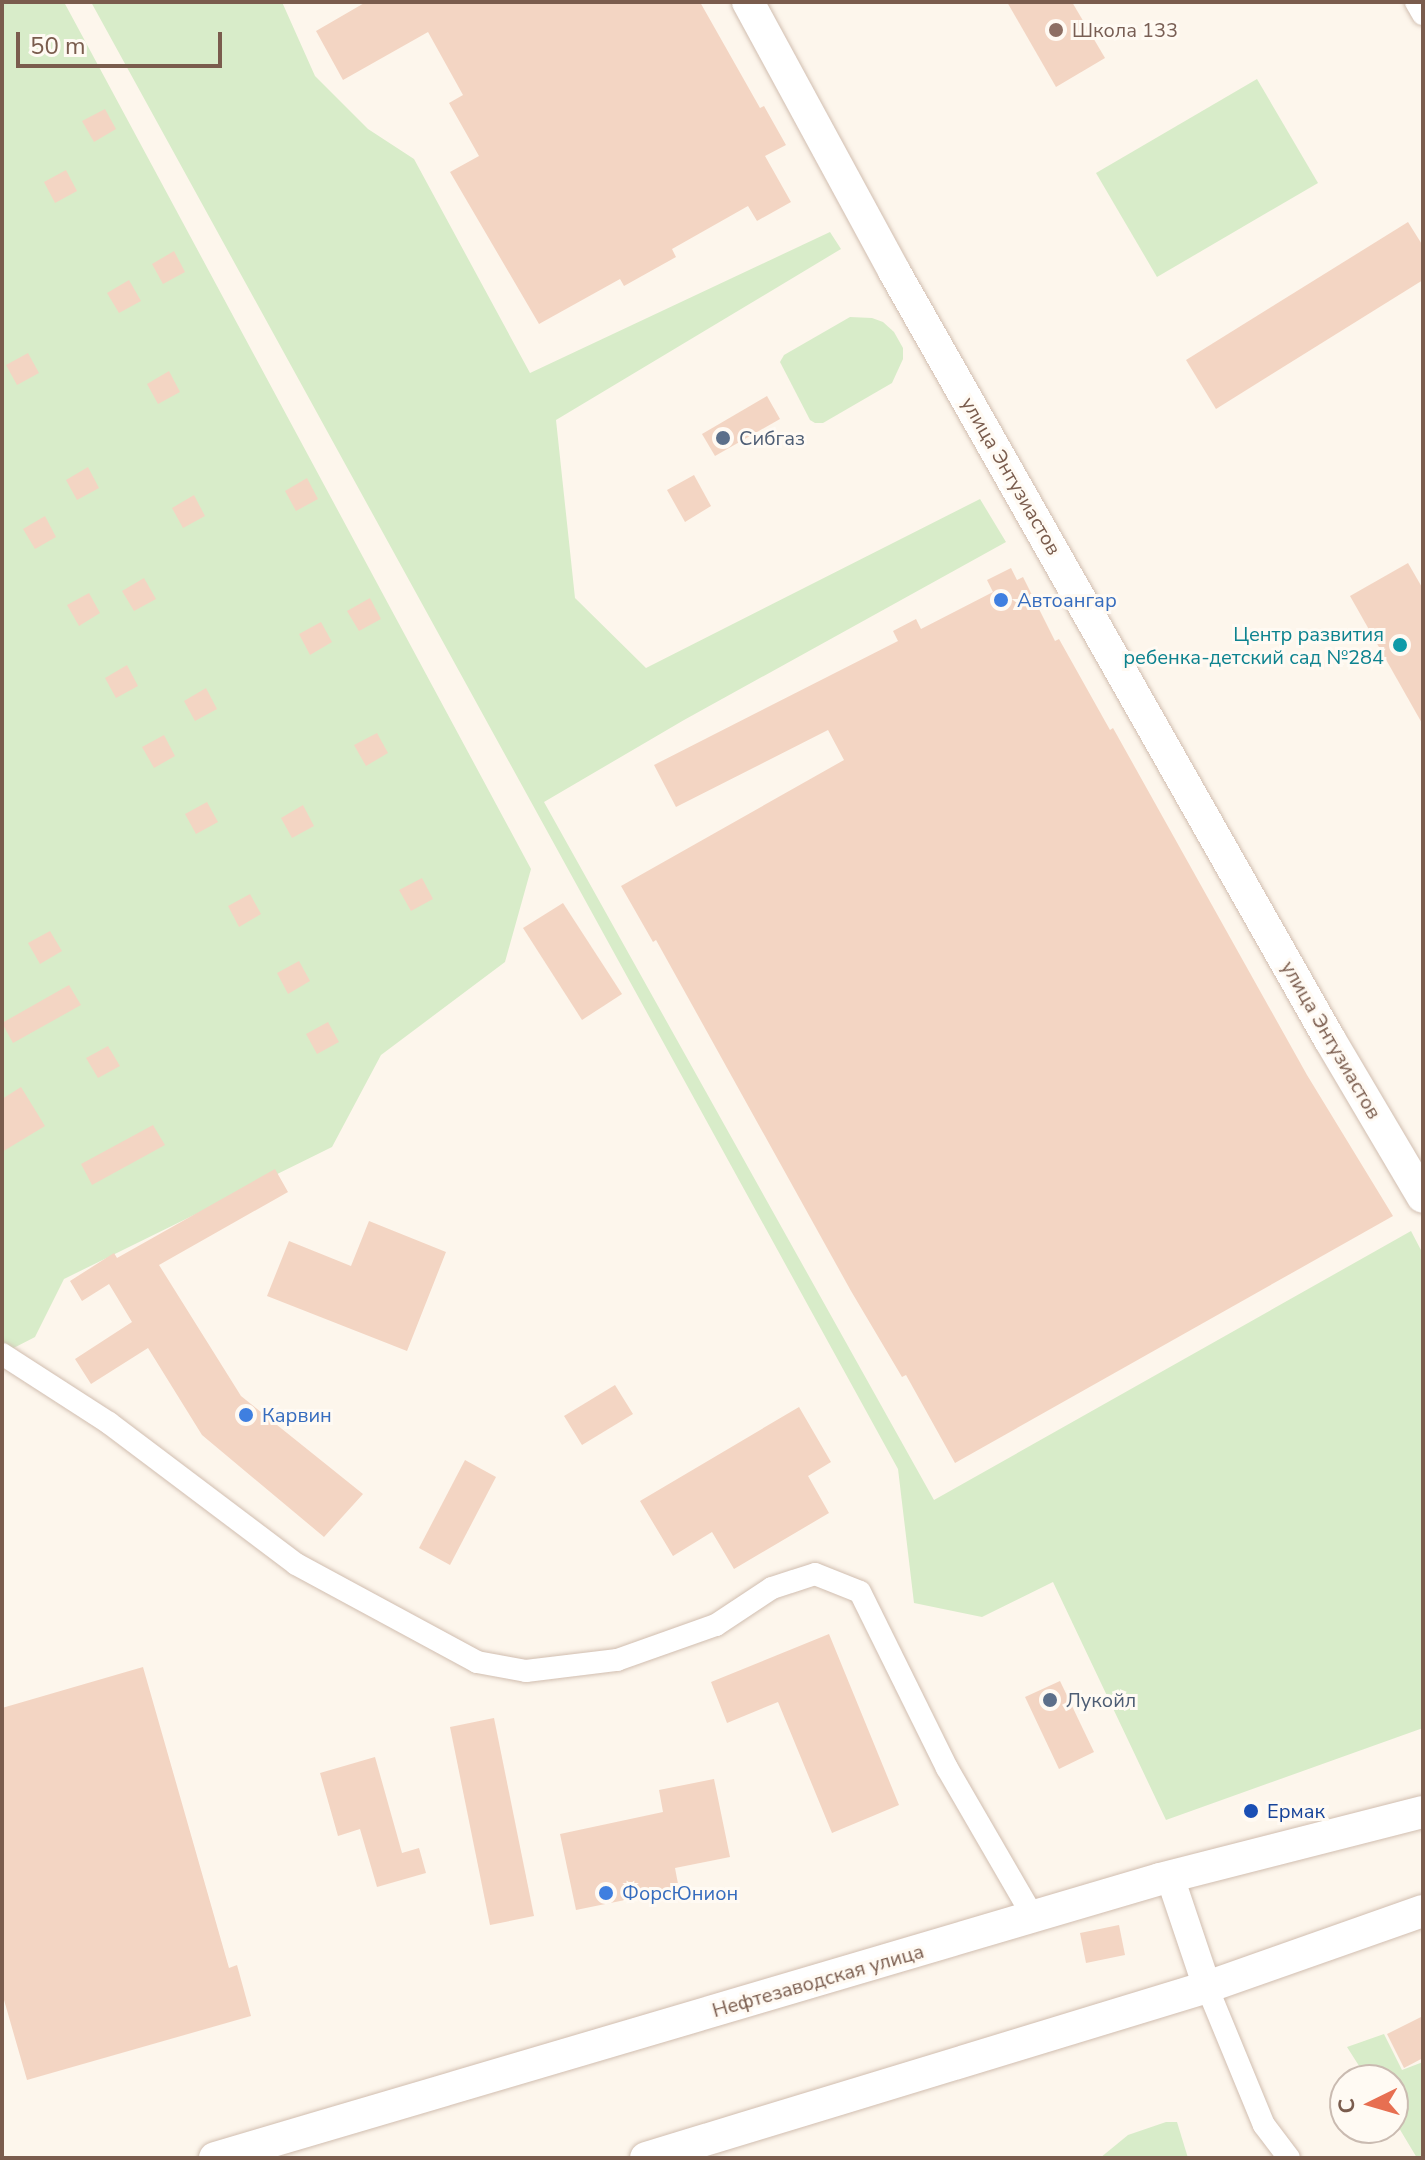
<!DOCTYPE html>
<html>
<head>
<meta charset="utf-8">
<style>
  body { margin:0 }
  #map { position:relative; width:1425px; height:2160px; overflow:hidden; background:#fdf6ec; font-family:"Nunito Sans",sans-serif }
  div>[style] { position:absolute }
  .green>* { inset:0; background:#d8ecc9 }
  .building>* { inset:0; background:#f3d5c3 }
  .roads { filter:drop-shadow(0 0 2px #d1beb0) drop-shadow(0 0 2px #d1beb0) }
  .minor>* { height:22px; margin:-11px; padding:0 11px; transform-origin:11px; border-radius:11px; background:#fff }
  .tertiary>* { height:28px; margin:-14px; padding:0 14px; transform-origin:14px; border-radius:14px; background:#fff }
  .secondary>* { height:32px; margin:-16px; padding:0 16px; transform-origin:16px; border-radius:16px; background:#fff }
  .dots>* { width:22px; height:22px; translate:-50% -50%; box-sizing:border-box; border:4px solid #fffaf3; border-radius:50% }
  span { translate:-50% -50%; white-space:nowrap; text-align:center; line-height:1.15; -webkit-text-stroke:6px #fffaf3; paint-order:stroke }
  .education-label { font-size:20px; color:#785e54 }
  .left { translate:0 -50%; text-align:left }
  .service-label { font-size:20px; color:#4e5e75 }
  .street-label { font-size:20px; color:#7a5c4d }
  .shop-label { font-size:20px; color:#366cbe }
  .culture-label { font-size:20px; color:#0d838f }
  .right { translate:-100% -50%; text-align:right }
  .transit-label { font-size:20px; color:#164399 }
  .frame { position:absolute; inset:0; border:4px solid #7a5c4d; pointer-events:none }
  .north { position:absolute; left:1329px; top:2064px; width:80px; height:80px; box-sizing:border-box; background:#fffaf3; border:2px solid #cabbb1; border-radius:50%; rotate:265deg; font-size:22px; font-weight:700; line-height:32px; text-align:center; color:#7a5c4d }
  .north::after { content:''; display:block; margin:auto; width:28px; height:36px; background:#e76f51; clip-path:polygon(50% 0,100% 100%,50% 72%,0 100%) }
  .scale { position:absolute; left:16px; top:32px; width:206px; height:36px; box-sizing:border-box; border:4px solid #7a5c4d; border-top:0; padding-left:10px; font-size:24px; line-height:28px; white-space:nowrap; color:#7a5c4d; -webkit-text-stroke:6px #fffaf3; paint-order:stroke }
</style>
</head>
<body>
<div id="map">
  <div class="green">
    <div style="clip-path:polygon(2px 2px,64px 2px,531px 869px,505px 962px,381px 1055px,332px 1147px,64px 1279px,35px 1337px,2px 1354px)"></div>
    <div style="clip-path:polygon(91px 2px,282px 2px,315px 76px,368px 129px,414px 159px,530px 373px,830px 232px,841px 249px,556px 420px,575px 598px,646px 668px,980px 499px,1006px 542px,684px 720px,544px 802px,934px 1500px,1411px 1231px,1423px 1254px,1423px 1728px,1166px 1820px,1053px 1582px,982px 1617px,914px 1603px,898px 1469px)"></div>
    <div style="clip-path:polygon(1257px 79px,1318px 183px,1157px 277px,1096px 173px)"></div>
    <div style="clip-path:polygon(850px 317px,872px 318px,883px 322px,894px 332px,903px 348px,903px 359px,892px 383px,823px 423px,815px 423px,810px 420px,780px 362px,784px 355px)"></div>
    <div style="clip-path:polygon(1384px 2034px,1402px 2070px,1423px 2062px,1423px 2158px,1417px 2158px,1393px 2118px,1393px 2080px,1368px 2080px,1347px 2047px)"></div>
    <div style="clip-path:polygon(1166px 2122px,1177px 2122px,1188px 2158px,1100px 2158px,1128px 2135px)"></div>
  </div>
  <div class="building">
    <div style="clip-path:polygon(366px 2px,700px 2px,760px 108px,764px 106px,786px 145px,765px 156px,791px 202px,757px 221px,748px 206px,672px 249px,676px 257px,624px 286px,620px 279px,539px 324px,450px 172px,479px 156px,449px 103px,463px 95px,428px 32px,343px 80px,316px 31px)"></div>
    <div style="clip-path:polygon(1007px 2px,1072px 2px,1105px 58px,1056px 87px)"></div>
    <div style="clip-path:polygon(105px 109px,116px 129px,94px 142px,82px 121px)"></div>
    <div style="clip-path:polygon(66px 170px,77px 191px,55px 203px,44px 182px)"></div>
    <div style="clip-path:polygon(1408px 222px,1423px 246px,1423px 280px,1216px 409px,1186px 360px)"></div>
    <div style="clip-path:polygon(174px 251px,185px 272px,163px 284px,152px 264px)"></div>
    <div style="clip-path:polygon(129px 280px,141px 301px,119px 313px,107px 293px)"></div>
    <div style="clip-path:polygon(28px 353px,39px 373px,17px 385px,6px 365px)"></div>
    <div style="clip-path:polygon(169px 371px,180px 392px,158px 404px,147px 384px)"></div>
    <div style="clip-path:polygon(767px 396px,780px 419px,715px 456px,702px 434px)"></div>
    <div style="clip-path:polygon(88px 467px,99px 488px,77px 500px,66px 480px)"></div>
    <div style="clip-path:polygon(694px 475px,711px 506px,685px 522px,667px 490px)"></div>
    <div style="clip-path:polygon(307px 478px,318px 499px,296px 511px,285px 491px)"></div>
    <div style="clip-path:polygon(194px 495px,205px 516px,183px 528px,172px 508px)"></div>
    <div style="clip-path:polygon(45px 516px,56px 537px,35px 549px,23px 529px)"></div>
    <div style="clip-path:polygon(1408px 563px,1423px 589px,1423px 725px,1350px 596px)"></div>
    <div style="clip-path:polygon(1011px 568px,1017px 580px,1023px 577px,1055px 641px,1059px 639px,1110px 730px,1113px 728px,1307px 1075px,1393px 1216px,955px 1463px,906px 1375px,902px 1377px,851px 1291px,656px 940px,653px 942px,621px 886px,844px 760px,828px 730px,676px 807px,654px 765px,898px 641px,893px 631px,916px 619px,921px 629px,993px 592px,987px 580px)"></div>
    <div style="clip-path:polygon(144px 578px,156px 599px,134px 611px,122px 591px)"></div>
    <div style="clip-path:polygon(89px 593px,100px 613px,79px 626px,67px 605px)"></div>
    <div style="clip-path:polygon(370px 598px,381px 619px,359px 631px,347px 611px)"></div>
    <div style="clip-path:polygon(321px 622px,332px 642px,310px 655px,299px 634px)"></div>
    <div style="clip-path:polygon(127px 665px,138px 686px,116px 698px,105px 678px)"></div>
    <div style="clip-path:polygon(206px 688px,217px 709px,195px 721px,184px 701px)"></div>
    <div style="clip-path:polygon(377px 733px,388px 753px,366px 766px,354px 745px)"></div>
    <div style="clip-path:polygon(164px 735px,175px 756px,154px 768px,142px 747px)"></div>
    <div style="clip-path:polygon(207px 802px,218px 822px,196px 834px,185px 814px)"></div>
    <div style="clip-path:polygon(303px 805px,314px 826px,292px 838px,281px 818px)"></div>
    <div style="clip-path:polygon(422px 878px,433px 899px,411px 911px,399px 890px)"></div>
    <div style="clip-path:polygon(250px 894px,261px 914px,239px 927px,228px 906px)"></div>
    <div style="clip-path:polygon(563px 903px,622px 994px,582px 1020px,523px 928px)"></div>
    <div style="clip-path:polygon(50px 931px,62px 951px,40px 964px,28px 943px)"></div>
    <div style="clip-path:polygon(299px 961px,310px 981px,288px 994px,277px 973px)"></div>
    <div style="clip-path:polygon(69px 985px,81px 1005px,13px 1043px,2px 1023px)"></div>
    <div style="clip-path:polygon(328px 1022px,339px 1042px,317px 1054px,306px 1034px)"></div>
    <div style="clip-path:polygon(108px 1046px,120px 1066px,98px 1078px,86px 1058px)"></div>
    <div style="clip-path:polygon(21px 1087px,45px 1126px,2px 1152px,2px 1099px)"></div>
    <div style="clip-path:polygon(153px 1125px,165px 1145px,92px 1185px,81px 1164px)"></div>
    <div style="clip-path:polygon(275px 1169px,288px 1192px,159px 1265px,241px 1396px,363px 1494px,324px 1537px,202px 1435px,148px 1348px,91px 1384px,75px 1359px,132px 1322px,109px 1284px,82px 1301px,70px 1281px,114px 1253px,117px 1258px)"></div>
    <div style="clip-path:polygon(369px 1221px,446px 1252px,407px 1351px,267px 1296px,289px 1241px,351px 1266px)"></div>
    <div style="clip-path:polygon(615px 1385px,633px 1414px,582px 1445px,564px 1416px)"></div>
    <div style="clip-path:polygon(799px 1407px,831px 1462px,808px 1476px,829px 1513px,734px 1569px,712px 1532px,673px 1556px,640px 1501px)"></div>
    <div style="clip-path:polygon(465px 1460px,496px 1477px,450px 1565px,419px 1548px)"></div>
    <div style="clip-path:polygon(829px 1634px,899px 1805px,832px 1833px,778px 1702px,727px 1723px,711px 1682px)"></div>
    <div style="clip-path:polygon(143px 1667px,229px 1968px,237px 1965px,251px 2016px,27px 2080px,2px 1993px,2px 1708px)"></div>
    <div style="clip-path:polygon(1060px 1681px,1094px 1752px,1059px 1769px,1025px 1697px)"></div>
    <div style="clip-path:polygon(494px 1718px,534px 1916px,490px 1925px,450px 1727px)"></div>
    <div style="clip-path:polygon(375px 1757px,402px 1853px,419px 1848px,426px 1873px,377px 1887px,360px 1829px,338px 1836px,320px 1773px)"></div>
    <div style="clip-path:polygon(714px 1779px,730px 1857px,675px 1868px,679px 1889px,576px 1910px,560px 1834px,663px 1812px,659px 1790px)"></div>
    <div style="clip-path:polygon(1119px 1925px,1125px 1955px,1086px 1963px,1080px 1933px)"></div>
    <div style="clip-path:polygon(1423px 2016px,1423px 2058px,1404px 2068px,1387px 2034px)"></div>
  </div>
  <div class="roads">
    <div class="minor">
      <div style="left:1416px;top:2px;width:14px;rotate:60deg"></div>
      <div style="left:2px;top:1354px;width:127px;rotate:32.8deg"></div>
      <div style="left:109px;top:1423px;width:234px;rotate:37deg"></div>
      <div style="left:296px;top:1564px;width:206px;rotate:28.4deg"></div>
      <div style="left:477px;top:1662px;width:50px;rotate:10.4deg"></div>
      <div style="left:526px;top:1671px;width:92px;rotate:-6.9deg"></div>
      <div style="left:617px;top:1660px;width:105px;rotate:-19.5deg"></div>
      <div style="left:716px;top:1625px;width:67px;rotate:-33.5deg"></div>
      <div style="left:772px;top:1588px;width:45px;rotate:-18deg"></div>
      <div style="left:815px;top:1574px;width:48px;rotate:21.8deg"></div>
      <div style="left:860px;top:1592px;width:196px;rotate:63.7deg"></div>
      <div style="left:947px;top:1768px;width:173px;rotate:59.9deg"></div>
      <div style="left:1207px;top:1987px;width:149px;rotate:67.6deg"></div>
      <div style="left:1264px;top:2125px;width:41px;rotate:52.9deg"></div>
    </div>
    <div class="tertiary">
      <div style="left:1170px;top:1877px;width:116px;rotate:71.4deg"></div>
    </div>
    <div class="secondary">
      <div style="left:748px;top:2px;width:306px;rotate:61.5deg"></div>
      <div style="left:894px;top:271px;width:884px;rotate:60.45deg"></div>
      <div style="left:1330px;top:1040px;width:182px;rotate:59.4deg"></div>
      <div style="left:215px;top:2158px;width:985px;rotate:-16.45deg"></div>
      <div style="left:1160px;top:1879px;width:271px;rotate:-14.3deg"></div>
      <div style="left:646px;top:2158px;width:586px;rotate:-16.95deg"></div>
      <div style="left:1207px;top:1987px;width:229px;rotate:-19.4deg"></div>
    </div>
  </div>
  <div class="dots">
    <div style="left:1056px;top:30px;background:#8d6e63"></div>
    <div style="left:723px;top:438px;background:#5c6f8a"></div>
    <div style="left:1001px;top:600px;background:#3f7fe0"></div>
    <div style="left:1400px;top:645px;background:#0f9aa8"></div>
    <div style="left:246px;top:1415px;background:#3f7fe0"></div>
    <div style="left:1050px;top:1700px;background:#5c6f8a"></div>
    <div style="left:1251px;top:1811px;background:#1a4fb4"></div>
    <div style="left:606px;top:1893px;background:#3f7fe0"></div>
  </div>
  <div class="education-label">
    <span class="left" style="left:1072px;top:30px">Школа 133</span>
  </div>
  <div class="service-label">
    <span class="left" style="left:739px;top:438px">Сибгаз</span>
    <span class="left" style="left:1066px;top:1700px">Лукойл</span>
  </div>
  <div class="street-label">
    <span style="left:1011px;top:476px;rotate:60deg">улица Энтузиастов</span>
    <span style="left:1331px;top:1040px;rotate:60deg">улица Энтузиастов</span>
    <span style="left:818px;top:1981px;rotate:-16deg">Нефтезаводская улица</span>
  </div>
  <div class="shop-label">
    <span class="left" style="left:1017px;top:600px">Автоангар</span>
    <span class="left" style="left:262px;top:1415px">Карвин</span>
    <span class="left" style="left:622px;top:1893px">ФорсЮнион</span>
  </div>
  <div class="culture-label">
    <span class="right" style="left:1384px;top:646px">Центр развития<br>ребенка-детский сад №284</span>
  </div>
  <div class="transit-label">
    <span class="left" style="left:1267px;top:1811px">Ермак</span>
  </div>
  <div class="frame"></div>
  <div class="north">С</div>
  <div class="scale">50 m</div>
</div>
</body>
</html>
